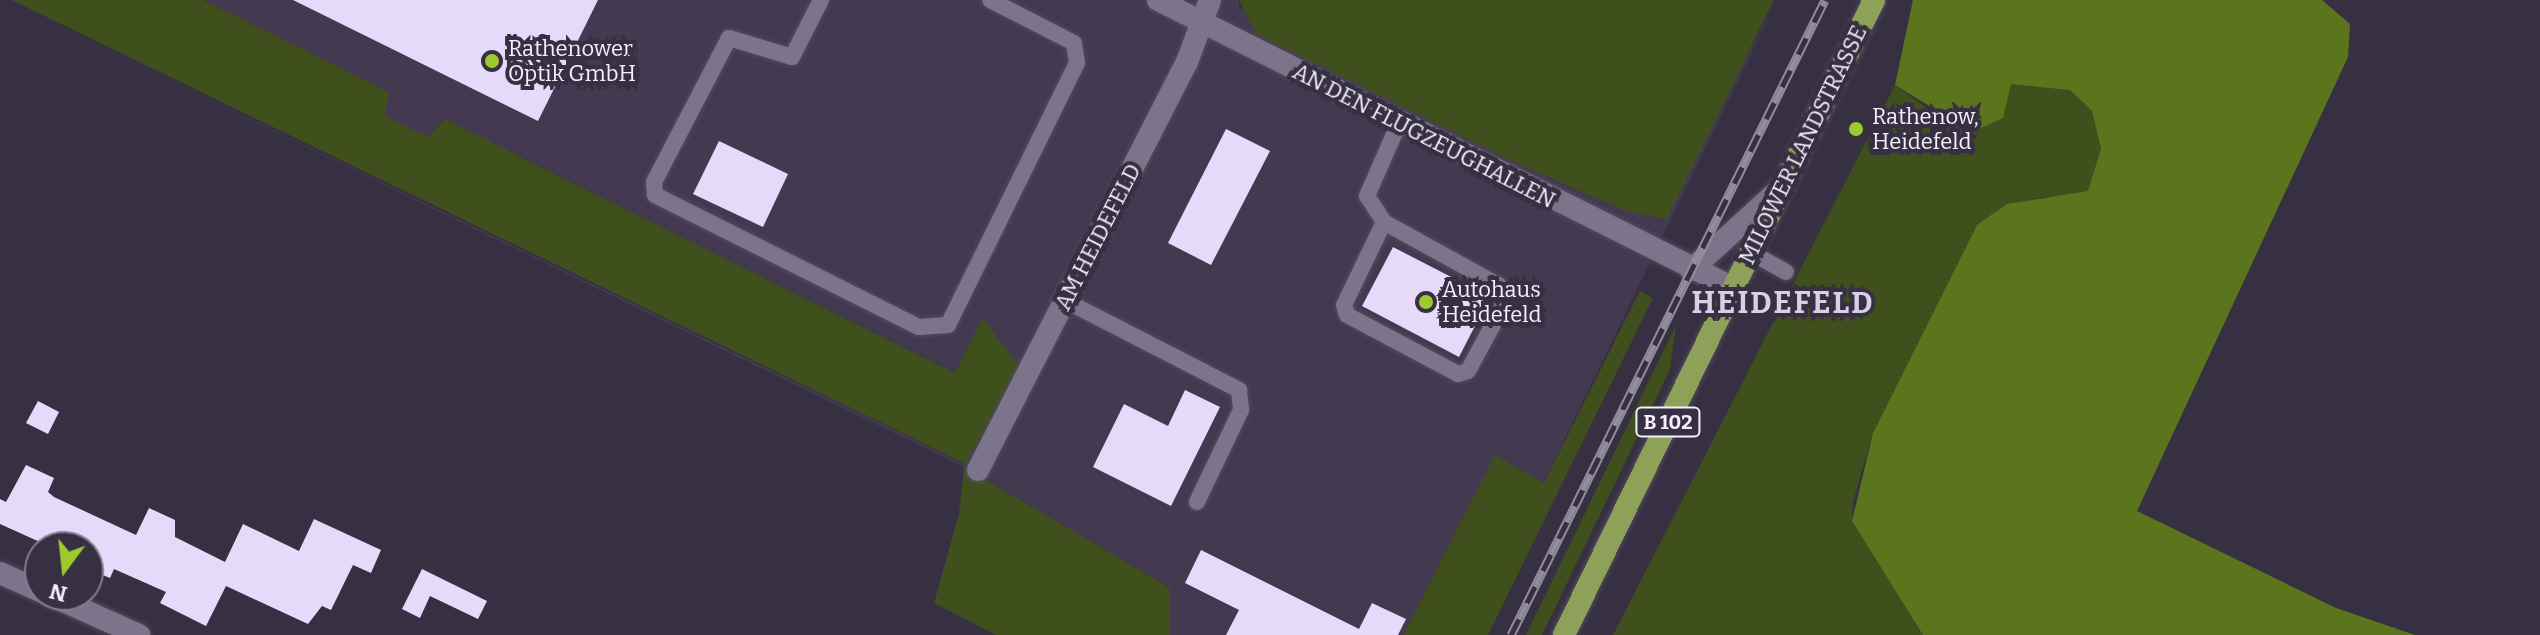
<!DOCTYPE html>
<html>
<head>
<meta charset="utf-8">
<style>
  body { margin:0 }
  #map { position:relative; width:2540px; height:635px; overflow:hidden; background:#373043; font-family:Bitter,serif }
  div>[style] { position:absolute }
  .built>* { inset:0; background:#433951 }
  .green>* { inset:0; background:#3f501c }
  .forest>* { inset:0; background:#5b751d }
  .building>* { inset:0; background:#e6dafb }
  .roads { filter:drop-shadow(0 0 2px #524c5c) drop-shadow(0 0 2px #524c5c) }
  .service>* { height:16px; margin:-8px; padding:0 8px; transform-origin:8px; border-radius:8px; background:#7c748a }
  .minor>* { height:22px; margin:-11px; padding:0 11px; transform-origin:11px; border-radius:11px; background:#7c748a }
  .primary>* { height:22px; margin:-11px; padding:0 11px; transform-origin:11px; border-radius:11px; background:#8da258 }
  .rail>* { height:9px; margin-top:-4.5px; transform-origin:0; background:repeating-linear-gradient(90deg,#373043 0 18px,#928d9c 0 36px); box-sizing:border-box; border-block:2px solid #928d9c }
  .dots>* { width:22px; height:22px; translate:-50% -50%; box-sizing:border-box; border:4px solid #373043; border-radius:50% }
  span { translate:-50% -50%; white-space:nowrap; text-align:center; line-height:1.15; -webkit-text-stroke:8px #373043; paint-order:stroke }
  .shield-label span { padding:2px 6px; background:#373043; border:2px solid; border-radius:6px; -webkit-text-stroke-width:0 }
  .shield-label { font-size:20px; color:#f4f0fc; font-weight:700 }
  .poi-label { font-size:22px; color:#f4f0fc }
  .left { translate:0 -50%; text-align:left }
  .street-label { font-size:22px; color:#f4f0fc }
  .district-label { font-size:30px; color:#d9d0e8; font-weight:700; letter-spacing:2px }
  .north { position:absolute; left:24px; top:531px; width:80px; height:80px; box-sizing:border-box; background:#373043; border:2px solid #837d8d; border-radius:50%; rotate:195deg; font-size:22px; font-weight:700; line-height:32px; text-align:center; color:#f4f0fc }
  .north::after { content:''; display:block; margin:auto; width:28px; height:36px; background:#9eca2f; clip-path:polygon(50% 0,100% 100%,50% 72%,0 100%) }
</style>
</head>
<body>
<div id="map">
  <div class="built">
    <div style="clip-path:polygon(4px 0,965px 464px,983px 319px,956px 373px,445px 119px,429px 138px,385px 116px,388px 92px,203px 0,1239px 0,1239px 8px,1714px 118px,1777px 0,1543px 484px,1495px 456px,1403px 635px,1170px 635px,1170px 588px,964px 467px)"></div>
  </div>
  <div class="green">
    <div style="clip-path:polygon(12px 0,203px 0,389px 92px,385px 116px,428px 137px,445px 119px,955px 373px,982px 318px,1019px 365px,966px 464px)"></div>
    <div style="clip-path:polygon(1239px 0,1774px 0,1667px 219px,1628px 212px,1510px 160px,1255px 33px)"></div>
    <div style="clip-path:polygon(2034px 82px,2070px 90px,2092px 111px,2101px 149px,2098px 172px,2089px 191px,2072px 198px,2042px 197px,1977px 225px,1873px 433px,1853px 502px,1852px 521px,1923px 635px,1613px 635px,1895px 85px,1942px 119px,2003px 118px,2010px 84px)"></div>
    <div style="clip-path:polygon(1640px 291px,1653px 298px,1488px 635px,1403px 635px,1495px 455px,1544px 483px)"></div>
    <div style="clip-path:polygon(1676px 325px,1670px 369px,1542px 635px,1526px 635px)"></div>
    <div style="clip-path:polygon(964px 467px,1170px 588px,1170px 635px,996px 635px,934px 603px,959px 514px)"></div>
  </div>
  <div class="forest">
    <div style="clip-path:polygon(1913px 0,2322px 0,2350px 24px,2348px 57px,2137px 511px,2336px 608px,2415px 635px,1923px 635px,1852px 521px,1873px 433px,1977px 225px,2007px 204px,2088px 191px,2101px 149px,2092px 111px,2070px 90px,2011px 84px,2003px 118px,1972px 132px,1895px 85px)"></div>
  </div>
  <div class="building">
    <div style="clip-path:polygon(293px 0,598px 0,538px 121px)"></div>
    <div style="clip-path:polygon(1226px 129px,1270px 151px,1211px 265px,1168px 243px)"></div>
    <div style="clip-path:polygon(719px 141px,788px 174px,763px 227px,693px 194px)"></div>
    <div style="clip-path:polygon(1393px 247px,1490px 297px,1459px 357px,1362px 306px)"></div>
    <div style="clip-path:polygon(1185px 390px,1220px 407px,1171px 506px,1093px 467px,1124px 404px,1168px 426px)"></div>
    <div style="clip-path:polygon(38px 401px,59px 412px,48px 434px,26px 423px)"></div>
    <div style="clip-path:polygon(26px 465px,54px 478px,48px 492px,54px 497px,136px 535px,149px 508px,175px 520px,175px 537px,225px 562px,243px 524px,299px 551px,314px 519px,381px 550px,371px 573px,353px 565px,331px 610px,322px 606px,308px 624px,226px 586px,206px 626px,160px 603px,166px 592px,114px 569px,110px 578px,88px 569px,88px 547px,51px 547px,0 524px,0 499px,6px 502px)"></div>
    <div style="clip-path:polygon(1201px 550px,1359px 629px,1372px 603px,1406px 619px,1398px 635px,1226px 635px,1239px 610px,1185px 583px)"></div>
    <div style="clip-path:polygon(422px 569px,487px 601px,478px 619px,430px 596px,420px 618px,402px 609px)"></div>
  </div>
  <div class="roads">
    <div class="service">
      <div style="left:821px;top:0;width:64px;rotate:117deg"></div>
      <div style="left:792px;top:57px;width:66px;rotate:-163.2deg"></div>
      <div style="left:729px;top:38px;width:162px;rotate:117.5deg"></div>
      <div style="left:654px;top:182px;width:13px;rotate:86deg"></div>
      <div style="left:655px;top:195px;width:295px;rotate:26.6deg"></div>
      <div style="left:919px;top:327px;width:29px;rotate:-4deg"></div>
      <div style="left:948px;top:325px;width:292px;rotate:-63.8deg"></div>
      <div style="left:1077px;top:63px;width:20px;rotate:-99deg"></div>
      <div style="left:1074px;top:43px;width:94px;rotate:-152.9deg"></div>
      <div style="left:1384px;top:222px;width:92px;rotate:115.7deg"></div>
      <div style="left:1344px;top:305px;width:10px;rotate:73deg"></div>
      <div style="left:1347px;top:315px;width:126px;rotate:28deg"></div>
      <div style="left:1458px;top:374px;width:10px;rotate:-17deg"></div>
      <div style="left:1468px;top:371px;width:74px;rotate:-61.7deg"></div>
      <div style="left:1503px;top:306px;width:22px;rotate:-103deg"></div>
      <div style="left:1498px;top:285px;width:130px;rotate:-151.1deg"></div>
      <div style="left:1384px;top:222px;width:31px;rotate:-123deg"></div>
      <div style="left:1367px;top:196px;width:80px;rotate:-66.3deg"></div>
      <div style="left:1750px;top:252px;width:41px;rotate:29.1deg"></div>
      <div style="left:1066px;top:301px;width:195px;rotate:27.2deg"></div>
      <div style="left:1239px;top:390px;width:20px;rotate:84deg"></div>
      <div style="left:1241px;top:410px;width:102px;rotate:115.6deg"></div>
    </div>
    <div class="minor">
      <div style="left:1158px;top:0;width:643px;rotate:26.6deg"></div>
      <div style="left:1691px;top:270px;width:123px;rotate:-42.4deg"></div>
      <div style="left:978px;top:470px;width:458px;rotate:-62.9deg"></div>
      <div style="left:1187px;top:62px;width:66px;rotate:-69.6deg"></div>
      <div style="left:0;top:573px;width:44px;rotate:24.2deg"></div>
      <div style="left:50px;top:595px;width:98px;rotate:24.2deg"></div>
    </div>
    <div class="primary">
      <div style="left:1564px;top:635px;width:707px;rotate:-63.98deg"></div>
    </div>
  </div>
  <div class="rail">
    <div style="left:1511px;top:635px;width:708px;rotate:-63.69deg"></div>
  </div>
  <div class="dots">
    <div style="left:492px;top:61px;background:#9eca2f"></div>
    <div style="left:1856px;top:129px;background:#9eca2f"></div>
    <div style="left:1426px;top:302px;background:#9eca2f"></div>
  </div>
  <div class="shield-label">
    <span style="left:1668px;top:422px">B 102</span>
  </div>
  <div class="poi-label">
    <span class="left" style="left:508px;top:61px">Rathenower<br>Optik GmbH</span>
    <span class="left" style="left:1872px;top:129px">Rathenow,<br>Heidefeld</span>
    <span class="left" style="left:1442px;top:302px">Autohaus<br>Heidefeld</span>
  </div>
  <div class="street-label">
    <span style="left:1424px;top:136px;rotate:27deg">AN DEN FLUGZEUGHALLEN</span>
    <span style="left:1803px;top:145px;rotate:-64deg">MILOWER LANDSTRASSE</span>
    <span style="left:1098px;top:237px;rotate:-63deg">AM HEIDEFELD</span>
  </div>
  <div class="district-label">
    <span style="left:1783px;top:303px">HEIDEFELD</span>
  </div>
  <div class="north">N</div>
</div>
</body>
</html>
